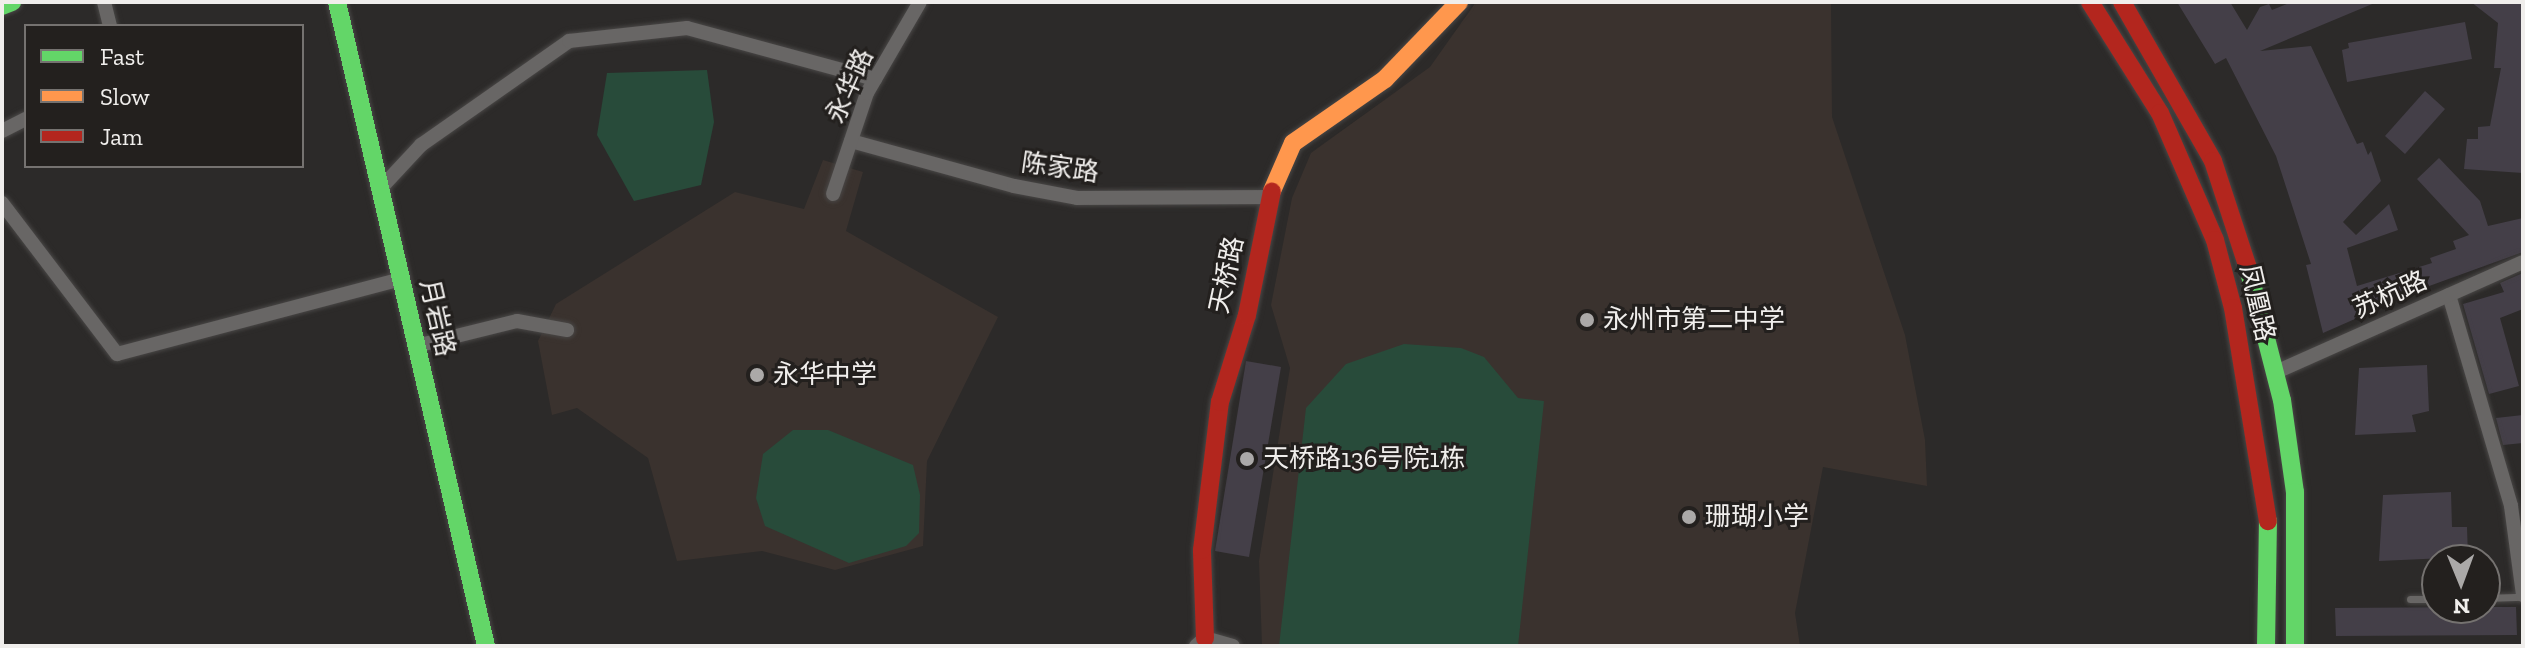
<!DOCTYPE html>
<html>
<head>
<meta charset="utf-8">
<style>
  body { margin:0 }
  #map { position:relative; width:2525px; height:648px; overflow:hidden; background:#2c2a29; font-family:"Zilla Slab","Noto Sans SC",serif }
  div>[style] { position:absolute }
  .built>* { inset:0; background:#3a322e }
  .green>* { inset:0; background:#284b3a }
  .building>* { inset:0; background:#443f48 }
  .roads { filter:drop-shadow(0 0 2px #494746) drop-shadow(0 0 2px #494746) }
  .lane>* { height:7px; margin:-3.5px; padding:0 3.5px; transform-origin:3.5px; border-radius:3.5px; background:#686665 }
  .street>* { height:14px; margin:-7px; padding:0 7px; transform-origin:7px; border-radius:7px; background:#686665 }
  .fast>* { height:18px; margin:-9px; padding:0 9px; transform-origin:9px; border-radius:9px; background:#63d668 }
  .slow>* { height:18px; margin:-9px; padding:0 9px; transform-origin:9px; border-radius:9px; background:#ff974d }
  .jam>* { height:18px; margin:-9px; padding:0 9px; transform-origin:9px; border-radius:9px; background:#b3261e }
  .dots>* { width:22px; height:22px; translate:-50% -50%; box-sizing:border-box; border:4px solid #23201e; border-radius:50% }
  span { translate:-50% -50%; white-space:nowrap; text-align:center; line-height:1.15; -webkit-text-stroke:6px #23201e; paint-order:stroke }
  .street-label { font-size:26px; color:#f0eeec }
  .poi-label { font-size:26px; color:#f0eeec }
  .left { translate:0 -50%; text-align:left }
  .frame { position:absolute; inset:0; border:4px solid #f0eeec; pointer-events:none }
  .legend { position:absolute; left:24px; top:24px; width:280px; height:144px; box-sizing:border-box; background:#23201e; border:2px solid #757270; margin:0; padding:10px 14px; list-style:none; font-size:24px; color:#f0eeec }
  .legend li { display:flex; align-items:center; gap:16px; height:40px }
  .legend b { width:40px; border:2px solid #757270 }
  .north { position:absolute; left:2421px; top:544px; width:80px; height:80px; box-sizing:border-box; background:#23201e; border:2px solid #757270; border-radius:50%; rotate:179deg; font-size:22px; font-weight:700; line-height:32px; text-align:center; color:#f0eeec }
  .north::after { content:''; display:block; margin:auto; width:28px; height:36px; background:#aba9a8; clip-path:polygon(50% 0,100% 100%,50% 72%,0 100%) }
</style>
</head>
<body>
<div id="map">
  <div class="built">
    <div style="clip-path:polygon(1476px 2px,1831px 2px,1832px 117px,1905px 335px,1925px 440px,1927px 486px,1823px 467px,1795px 613px,1800px 646px,1262px 646px,1259px 561px,1290px 368px,1271px 305px,1292px 198px,1311px 153px,1430px 67px)"></div>
    <div style="clip-path:polygon(823px 160px,863px 172px,846px 231px,998px 317px,927px 461px,923px 546px,835px 570px,762px 551px,677px 561px,648px 458px,577px 408px,552px 415px,538px 341px,556px 304px,735px 192px,804px 209px)"></div>
  </div>
  <div class="green">
    <div style="clip-path:polygon(707px 70px,714px 122px,701px 185px,634px 201px,597px 135px,607px 73px)"></div>
    <div style="clip-path:polygon(1404px 344px,1461px 348px,1484px 357px,1518px 398px,1544px 401px,1518px 646px,1279px 646px,1306px 408px,1346px 364px)"></div>
    <div style="clip-path:polygon(793px 430px,828px 430px,913px 465px,920px 495px,919px 533px,906px 546px,849px 563px,765px 526px,756px 498px,763px 454px)"></div>
  </div>
  <div class="building">
    <div style="clip-path:polygon(2177px 2px,2230px 2px,2247px 30px,2260px 7px,2269px 4px,2272px 10px,2292px 2px,2377px 2px,2260px 51px,2311px 46px,2357px 144px,2363px 142px,2368px 155px,2371px 151px,2381px 181px,2343px 222px,2356px 235px,2389px 204px,2398px 230px,2347px 248px,2357px 286px,2432px 263px,2430px 258px,2456px 249px,2453px 241px,2469px 235px,2417px 179px,2439px 158px,2480px 201px,2488px 226px,2523px 218px,2523px 252px,2363px 310px,2364px 315px,2323px 333px,2306px 265px,2311px 264px,2276px 156px,2226px 58px,2215px 64px)"></div>
    <div style="clip-path:polygon(2471px 2px,2523px 2px,2523px 173px,2464px 169px,2467px 139px,2478px 139px,2478px 127px,2490px 126px,2501px 68px,2494px 68px,2498px 23px)"></div>
    <div style="clip-path:polygon(2465px 22px,2472px 59px,2347px 82px,2342px 50px,2349px 48px,2348px 43px)"></div>
    <div style="clip-path:polygon(2425px 91px,2445px 109px,2405px 154px,2385px 136px)"></div>
    <div style="clip-path:polygon(2523px 273px,2523px 309px,2500px 318px,2519px 386px,2489px 394px,2463px 304px,2504px 292px,2500px 283px)"></div>
    <div style="clip-path:polygon(1246px 361px,1281px 367px,1249px 557px,1215px 551px)"></div>
    <div style="clip-path:polygon(2427px 365px,2429px 411px,2412px 415px,2416px 432px,2355px 435px,2359px 368px)"></div>
    <div style="clip-path:polygon(2523px 415px,2523px 443px,2503px 445px,2496px 418px)"></div>
    <div style="clip-path:polygon(2451px 492px,2452px 527px,2467px 527px,2468px 557px,2379px 561px,2383px 495px)"></div>
    <div style="clip-path:polygon(2485px 607px,2516px 607px,2517px 635px,2336px 636px,2335px 608px)"></div>
  </div>
  <div class="roads">
    <div class="lane">
      <div style="left:2485px;top:598px;width:38px;rotate:-2deg"></div>
      <div style="left:2410px;top:599px;width:27px"></div>
    </div>
    <div class="street">
      <div style="left:104px;top:2px;width:25px;rotate:76deg"></div>
      <div style="left:2px;top:131px;width:27px;rotate:-27deg"></div>
      <div style="left:851px;top:141px;width:169px;rotate:15.4deg"></div>
      <div style="left:1014px;top:186px;width:64px;rotate:10.8deg"></div>
      <div style="left:1077px;top:198px;width:192px;rotate:-0.3deg"></div>
      <div style="left:380px;top:189px;width:60px;rotate:-47deg"></div>
      <div style="left:421px;top:145px;width:181px;rotate:-35.1deg"></div>
      <div style="left:569px;top:41px;width:119px;rotate:-6.3deg"></div>
      <div style="left:687px;top:28px;width:195px;rotate:15.2deg"></div>
      <div style="left:833px;top:194px;width:107px;rotate:-71.4deg"></div>
      <div style="left:867px;top:93px;width:105px;rotate:-59.8deg"></div>
      <div style="left:2px;top:203px;width:190px;rotate:52.7deg"></div>
      <div style="left:117px;top:354px;width:294px;rotate:-14.8deg"></div>
      <div style="left:2449px;top:295px;width:220px;rotate:73.6deg"></div>
      <div style="left:2511px;top:506px;width:90px;rotate:82.3deg"></div>
      <div style="left:416px;top:346px;width:104px;rotate:-13.9deg"></div>
      <div style="left:517px;top:321px;width:51px;rotate:10.2deg"></div>
      <div style="left:2276px;top:372px;width:270px;rotate:-24deg"></div>
      <div style="left:1196px;top:646px;width:12px;rotate:-42deg"></div>
      <div style="left:1205px;top:638px;width:29px;rotate:16deg"></div>
    </div>
    <div class="fast">
      <div style="left:337px;top:2px;width:661px;rotate:76.97deg"></div>
      <div style="left:2px;top:6px;width:11px;rotate:-22deg"></div>
      <div style="left:2248px;top:268px;width:136px;rotate:75.6deg"></div>
      <div style="left:2282px;top:400px;width:93px;rotate:82deg"></div>
      <div style="left:2295px;top:492px;width:154px;rotate:90deg"></div>
      <div style="left:2266px;top:646px;width:125px;rotate:-89.1deg"></div>
    </div>
    <div class="slow">
      <div style="left:1272px;top:191px;width:52px;rotate:-66.4deg"></div>
      <div style="left:1293px;top:143px;width:112px;rotate:-34.8deg"></div>
      <div style="left:1385px;top:79px;width:107px;rotate:-46.1deg"></div>
    </div>
    <div class="jam">
      <div style="left:2090px;top:2px;width:131px;rotate:57.8deg"></div>
      <div style="left:2160px;top:113px;width:138px;rotate:66.6deg"></div>
      <div style="left:2215px;top:240px;width:70px;rotate:75.2deg"></div>
      <div style="left:2233px;top:308px;width:216px;rotate:80.7deg"></div>
      <div style="left:2122px;top:2px;width:183px;rotate:60.2deg"></div>
      <div style="left:2213px;top:161px;width:113px;rotate:71.9deg"></div>
      <div style="left:1205px;top:638px;width:88px;rotate:-92deg"></div>
      <div style="left:1202px;top:550px;width:149px;rotate:-83.1deg"></div>
      <div style="left:1220px;top:402px;width:91px;rotate:-72.8deg"></div>
      <div style="left:1247px;top:315px;width:126px;rotate:-78.6deg"></div>
    </div>
  </div>
  <div class="dots">
    <div style="left:1587px;top:320px;background:#aba9a8"></div>
    <div style="left:757px;top:375px;background:#aba9a8"></div>
    <div style="left:1247px;top:459px;background:#aba9a8"></div>
    <div style="left:1689px;top:517px;background:#aba9a8"></div>
  </div>
  <div class="street-label">
    <span style="left:850px;top:86px;rotate:-66deg">永华路</span>
    <span style="left:1060px;top:168px;rotate:8deg">陈家路</span>
    <span style="left:1227px;top:275px;rotate:-78deg">天桥路</span>
    <span style="left:2390px;top:295px;rotate:-24deg">苏杭路</span>
    <span style="left:2257px;top:303px;rotate:77deg">凤凰路</span>
    <span style="left:437px;top:318px;rotate:77deg">月岩路</span>
  </div>
  <div class="poi-label">
    <span class="left" style="left:1603px;top:320px">永州市第二中学</span>
    <span class="left" style="left:773px;top:375px">永华中学</span>
    <span class="left" style="left:1263px;top:459px">天桥路136号院1栋</span>
    <span class="left" style="left:1705px;top:517px">珊瑚小学</span>
  </div>
  <div class="frame"></div>
  <ul class="legend">
  <li><b style="height:10px;background:#63d668"></b>Fast</li>
  <li><b style="height:10px;background:#ff974d"></b>Slow</li>
  <li><b style="height:10px;background:#b3261e"></b>Jam</li>
  </ul>
  <div class="north">N</div>
</div>
</body>
</html>
